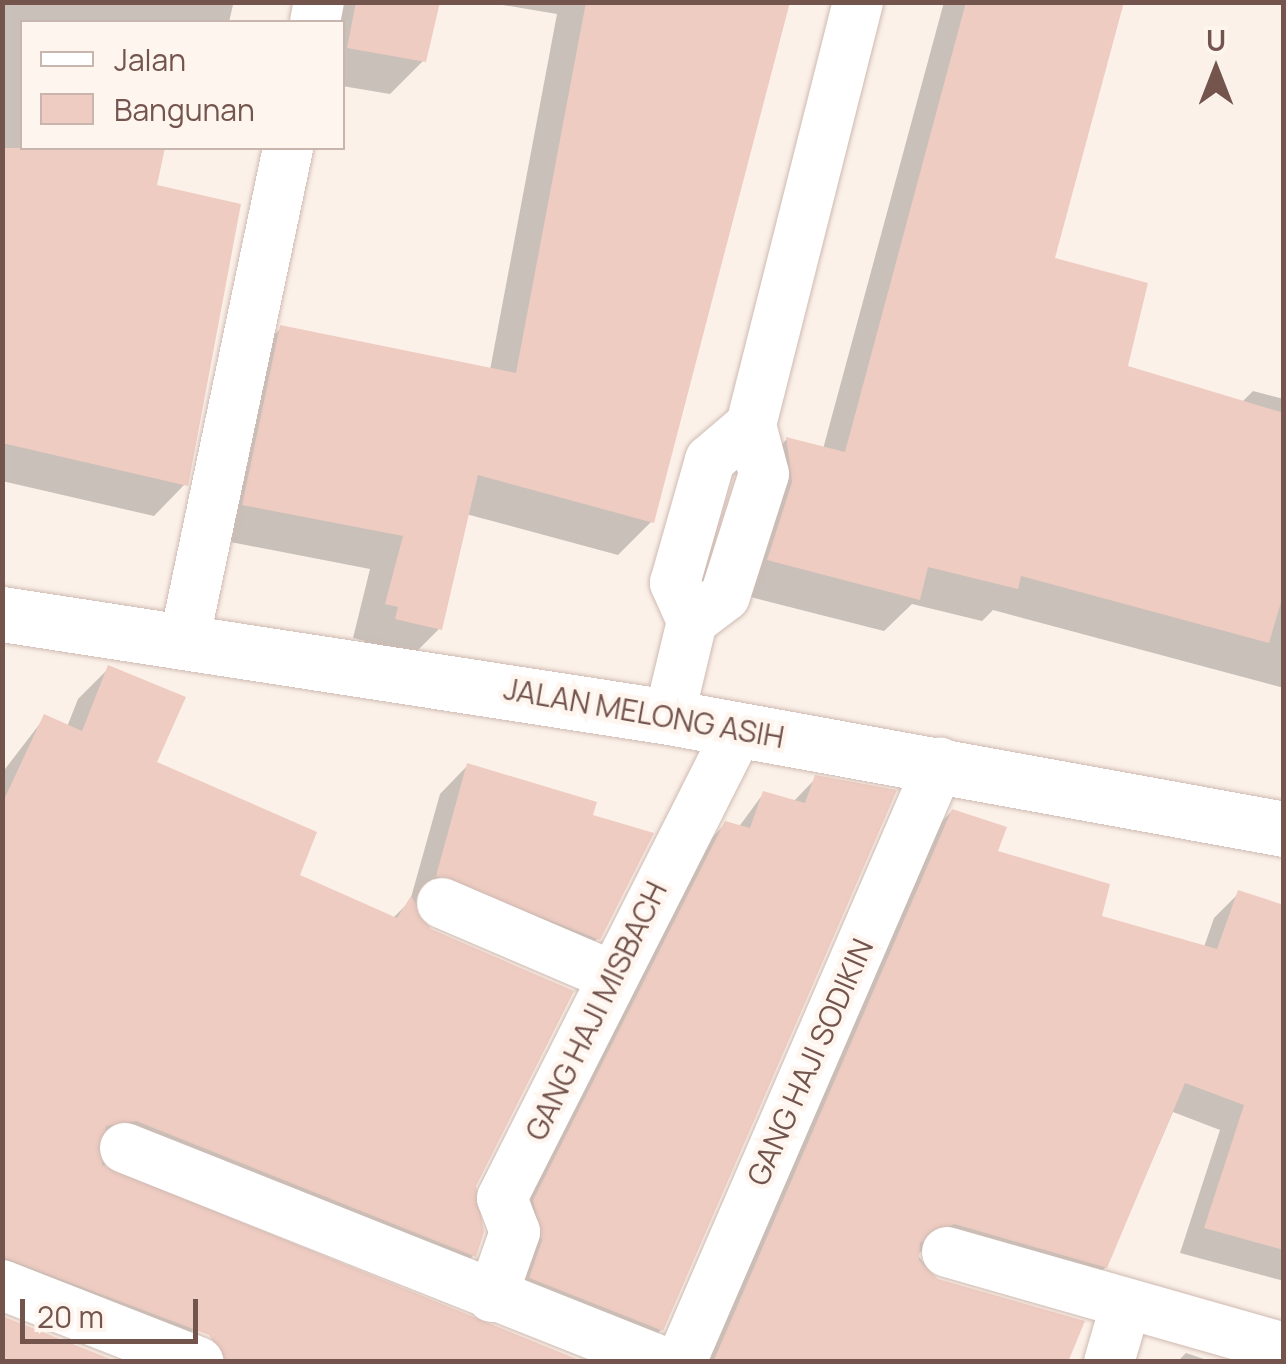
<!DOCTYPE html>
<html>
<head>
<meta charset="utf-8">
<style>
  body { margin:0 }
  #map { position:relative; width:1286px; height:1364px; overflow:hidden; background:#fbf1e8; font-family:Manrope,sans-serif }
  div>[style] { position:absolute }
  .shadow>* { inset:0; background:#0003 }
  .building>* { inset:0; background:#efccc2 }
  .roads { filter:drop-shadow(0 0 2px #cfbab2) drop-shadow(0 0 2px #cfbab2) }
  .street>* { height:50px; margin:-25px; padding:0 25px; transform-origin:25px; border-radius:25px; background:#fff }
  .secondary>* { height:55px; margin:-27.5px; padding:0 27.5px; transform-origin:27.5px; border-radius:27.5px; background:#fff }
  span { translate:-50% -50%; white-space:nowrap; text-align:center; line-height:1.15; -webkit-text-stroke:9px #fef5ee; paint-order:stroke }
  .street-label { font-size:30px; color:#74554e }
  .frame { position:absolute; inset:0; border:5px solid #74554e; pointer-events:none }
  .legend { position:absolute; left:20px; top:20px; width:325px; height:130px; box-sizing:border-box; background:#fef5ee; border:2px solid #c7b5ae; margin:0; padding:12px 18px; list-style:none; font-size:30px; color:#74554e }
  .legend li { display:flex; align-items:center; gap:20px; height:50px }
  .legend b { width:50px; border:2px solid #c7b5ae }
  .north { position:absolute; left:1166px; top:20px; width:100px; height:100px; -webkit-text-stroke:8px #fef5ee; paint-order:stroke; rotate:0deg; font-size:28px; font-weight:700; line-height:40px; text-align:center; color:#74554e }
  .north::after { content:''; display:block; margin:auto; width:35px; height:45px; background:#74554e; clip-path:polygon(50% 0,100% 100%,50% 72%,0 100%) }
  .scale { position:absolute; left:20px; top:1299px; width:178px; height:45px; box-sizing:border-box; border:5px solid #74554e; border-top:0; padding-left:12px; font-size:30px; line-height:35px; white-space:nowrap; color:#74554e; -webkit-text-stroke:8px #fef5ee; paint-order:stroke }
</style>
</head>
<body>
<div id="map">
  <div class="shadow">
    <div style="clip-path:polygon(2px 2px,233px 5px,229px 22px,22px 22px,22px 148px,162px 148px,154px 187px,185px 484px,154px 516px,2px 481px)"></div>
    <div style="clip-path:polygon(331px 2px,438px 2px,424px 60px,390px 94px,342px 86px,342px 22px,327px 22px)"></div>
    <div style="clip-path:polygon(485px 2px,787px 2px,651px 522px,618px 555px,466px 514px,439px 629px,406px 662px,362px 653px,365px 641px,353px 638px,370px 569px,210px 538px,247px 362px,281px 328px,490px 370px,557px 14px)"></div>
    <div style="clip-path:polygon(944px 2px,1122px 2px,1052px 260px,1125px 368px,1241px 403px,1253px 391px,1284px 399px,1284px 688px,993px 610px,982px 621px,912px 604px,884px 631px,735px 593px,754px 472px,787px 439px,823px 449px)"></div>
    <div style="clip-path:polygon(109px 668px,154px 763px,296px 876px,393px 918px,410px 901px,440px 794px,468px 765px,590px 816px,598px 938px,570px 966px,414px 906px,473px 1185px,474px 1255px,443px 1286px,98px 1152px,194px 1329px,163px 1359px,2px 1296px,2px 773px,45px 717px,67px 727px,78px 699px)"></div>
    <div style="clip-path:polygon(816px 778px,661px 1330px,639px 1351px,509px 1300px,513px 1223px,704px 846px,725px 824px,738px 828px,763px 794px,793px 802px)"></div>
    <div style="clip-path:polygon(952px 811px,995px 853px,1099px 917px,1204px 947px,1214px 918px,1239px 893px,1284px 908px,1284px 1281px,1180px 1253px,1220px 1130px,1173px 1112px,1106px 1267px,1081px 1291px,927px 1248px,917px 1254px,937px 1281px,1066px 1362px,697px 1362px,927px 836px)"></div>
    <div style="clip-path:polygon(1186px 1353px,1213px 1362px,1177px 1362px)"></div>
  </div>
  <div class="building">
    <div style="clip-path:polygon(356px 2px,440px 2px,426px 62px,347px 48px)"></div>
    <div style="clip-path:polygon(586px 2px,790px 2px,654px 523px,478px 475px,442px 630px,395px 619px,398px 607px,385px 604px,403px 536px,242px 505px,280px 325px,516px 373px)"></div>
    <div style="clip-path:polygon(966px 2px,1124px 2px,1055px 258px,1148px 283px,1128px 366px,1284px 413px,1284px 592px,1269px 643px,1021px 576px,1018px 589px,928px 567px,920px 600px,767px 560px,792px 482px,786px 437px,845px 452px)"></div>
    <div style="clip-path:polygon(2px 148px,165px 148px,157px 185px,241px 204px,188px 486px,2px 443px)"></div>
    <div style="clip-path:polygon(108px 665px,186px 697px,157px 762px,317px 832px,300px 875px,397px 918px,411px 896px,431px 929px,574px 991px,476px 1186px,484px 1232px,476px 1257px,136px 1121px,106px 1126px,102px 1165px,584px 1362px,226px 1362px,209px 1335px,2px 1257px,2px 804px,44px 714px,82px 731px)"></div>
    <div style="clip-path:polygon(467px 763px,597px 802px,593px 815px,654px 833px,600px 940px,436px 876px)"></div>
    <div style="clip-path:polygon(815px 775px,897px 790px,663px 1331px,529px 1278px,542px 1240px,533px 1200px,725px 821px,750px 828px,763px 791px,805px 803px)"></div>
    <div style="clip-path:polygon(952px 809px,1007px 827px,998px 851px,1110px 884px,1102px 916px,1217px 949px,1238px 890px,1284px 905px,1284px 1250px,1204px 1228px,1244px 1105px,1185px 1083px,1107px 1268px,954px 1224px,920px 1243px,919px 1260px,938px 1279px,1085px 1321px,1068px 1362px,713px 1362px)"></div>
    <div style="clip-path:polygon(2px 1316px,118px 1362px,2px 1362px)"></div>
  </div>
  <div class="roads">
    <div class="street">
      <div style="left:315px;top:22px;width:20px;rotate:-79deg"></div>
      <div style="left:692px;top:621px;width:41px;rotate:-37.1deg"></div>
      <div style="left:725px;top:596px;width:128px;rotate:-72.3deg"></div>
      <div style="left:764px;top:474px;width:51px;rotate:-104.9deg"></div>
      <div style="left:751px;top:425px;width:436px;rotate:-75.8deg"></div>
      <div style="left:185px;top:637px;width:500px;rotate:-78.1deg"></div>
      <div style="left:669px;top:717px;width:99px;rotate:-76.5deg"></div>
      <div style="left:692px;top:621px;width:42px;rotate:-114.1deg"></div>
      <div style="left:675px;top:583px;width:128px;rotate:-74.1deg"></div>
      <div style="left:710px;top:460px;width:54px;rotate:-40.5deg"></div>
      <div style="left:442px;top:903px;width:183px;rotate:23.2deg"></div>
      <div style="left:125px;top:1148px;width:579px;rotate:21.69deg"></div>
      <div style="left:947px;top:1252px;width:350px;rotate:15.9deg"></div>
      <div style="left:2px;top:1285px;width:211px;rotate:21.4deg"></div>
      <div style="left:492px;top:1297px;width:69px;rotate:-70.5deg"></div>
      <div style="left:515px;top:1232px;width:36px;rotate:-111deg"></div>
      <div style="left:502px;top:1198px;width:525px;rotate:-63.19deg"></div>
      <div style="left:681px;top:1362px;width:653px;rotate:-66.62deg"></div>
      <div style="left:1109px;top:1362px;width:60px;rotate:-73.7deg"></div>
    </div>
    <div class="secondary">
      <div style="left:2px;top:614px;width:675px;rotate:8.78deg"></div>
      <div style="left:669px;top:717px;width:625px;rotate:10.32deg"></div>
    </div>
  </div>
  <div class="street-label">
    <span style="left:644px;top:713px;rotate:10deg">JALAN MELONG ASIH</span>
    <span style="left:596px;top:1011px;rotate:-64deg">GANG HAJI MISBACH</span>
    <span style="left:810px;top:1062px;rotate:-66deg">GANG HAJI SODIKIN</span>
  </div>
  <div class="frame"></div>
  <ul class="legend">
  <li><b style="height:12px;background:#fff"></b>Jalan</li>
  <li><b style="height:28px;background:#efccc2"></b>Bangunan</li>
  </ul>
  <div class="north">U</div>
  <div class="scale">20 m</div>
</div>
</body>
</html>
